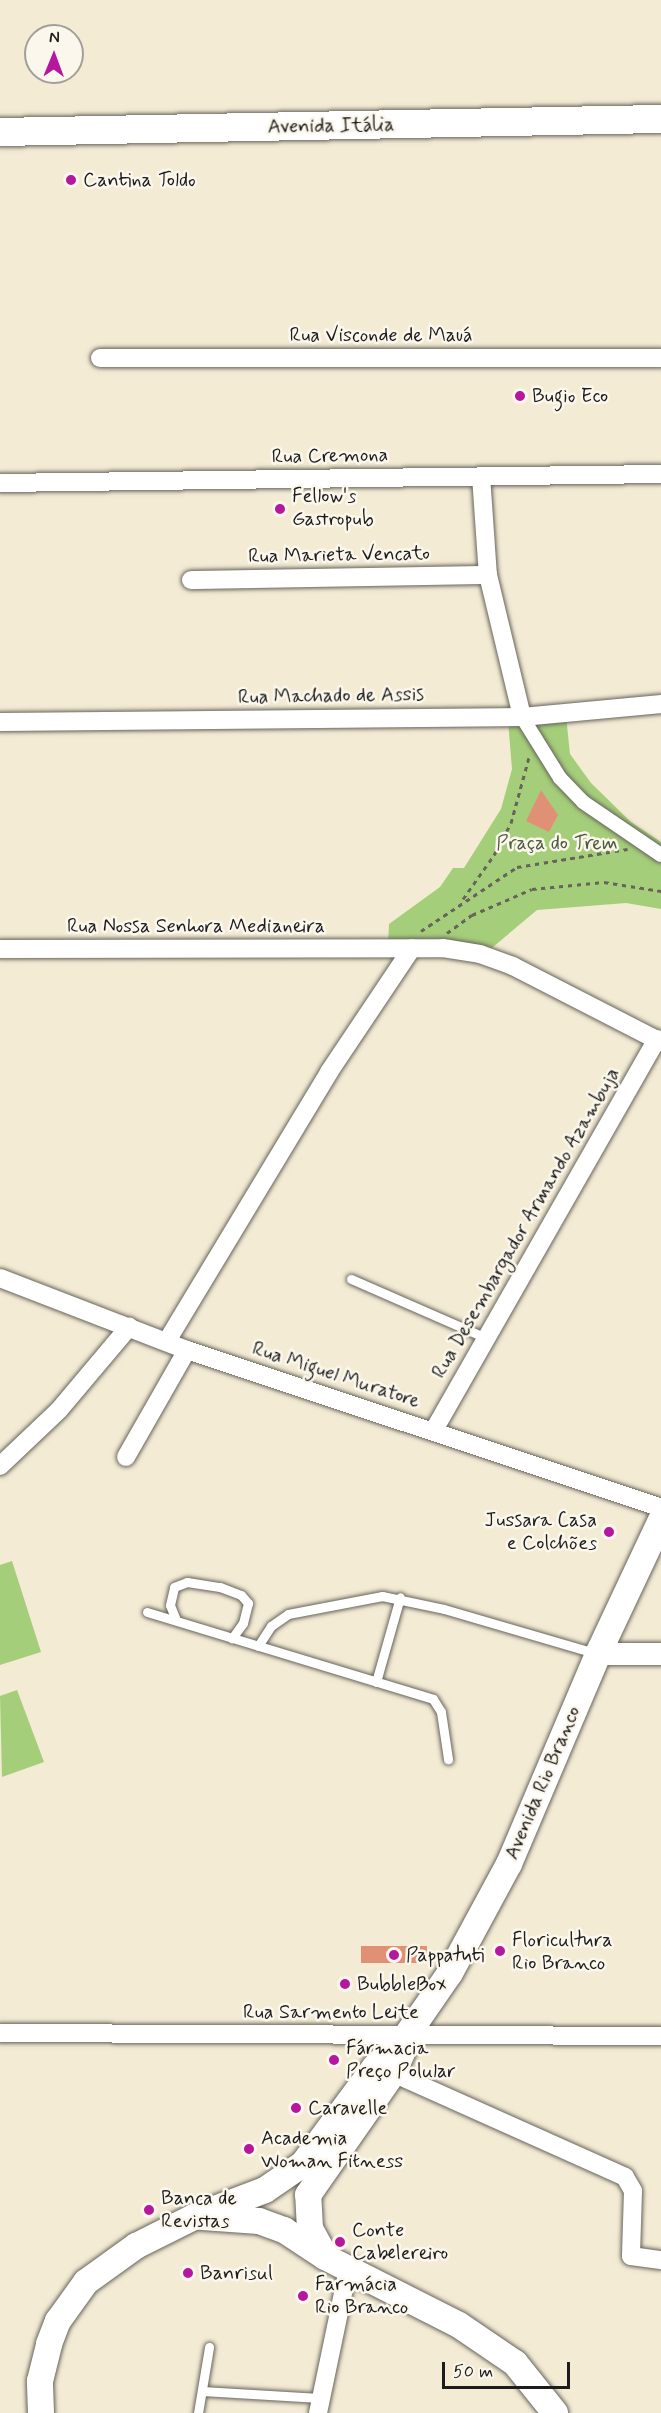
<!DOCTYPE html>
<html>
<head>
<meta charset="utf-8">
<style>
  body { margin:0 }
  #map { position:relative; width:661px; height:2413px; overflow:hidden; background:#f3ebd4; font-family:Mynerve,sans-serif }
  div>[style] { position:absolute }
  .green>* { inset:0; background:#a5ce7a }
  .building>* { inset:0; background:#e09175 }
  .path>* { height:3px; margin-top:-1.5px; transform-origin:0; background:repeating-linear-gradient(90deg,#67645c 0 4.5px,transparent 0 9px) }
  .roads { filter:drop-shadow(0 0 2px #67645c) drop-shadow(0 0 2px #67645c) }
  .service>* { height:9px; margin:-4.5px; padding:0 4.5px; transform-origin:4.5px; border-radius:4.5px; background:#fff }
  .pedestrian>* { height:14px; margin:-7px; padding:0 7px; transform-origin:7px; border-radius:7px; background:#fff }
  .minor>* { height:18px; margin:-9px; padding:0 9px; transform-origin:9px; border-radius:9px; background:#fff }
  .tertiary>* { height:22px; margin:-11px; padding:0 11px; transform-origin:11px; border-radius:11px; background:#fff }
  .secondary>* { height:26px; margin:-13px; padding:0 13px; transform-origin:13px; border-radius:13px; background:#fff }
  .primary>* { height:28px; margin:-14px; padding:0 14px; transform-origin:14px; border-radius:14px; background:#fff }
  .dots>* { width:16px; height:16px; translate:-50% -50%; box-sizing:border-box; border:3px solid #fbf7ec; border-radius:50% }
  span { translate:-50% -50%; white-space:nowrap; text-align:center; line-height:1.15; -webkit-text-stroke:5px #fbf7ec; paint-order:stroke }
  .street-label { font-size:20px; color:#1c1c1c }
  .poi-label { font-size:20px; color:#1c1c1c }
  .left { translate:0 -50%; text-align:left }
  .right { translate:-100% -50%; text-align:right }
  .park-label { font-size:20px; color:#4c5a3d }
  .north { position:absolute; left:24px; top:24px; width:60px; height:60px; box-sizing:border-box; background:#fbf7ec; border:2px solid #a29f99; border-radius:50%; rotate:1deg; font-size:16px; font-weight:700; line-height:24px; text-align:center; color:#1c1c1c }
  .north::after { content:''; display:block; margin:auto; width:21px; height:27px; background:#b5179e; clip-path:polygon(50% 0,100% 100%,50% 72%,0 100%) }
  .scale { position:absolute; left:442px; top:2362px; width:128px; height:27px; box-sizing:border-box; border:3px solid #1c1c1c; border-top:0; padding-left:8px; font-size:18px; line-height:21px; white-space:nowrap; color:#1c1c1c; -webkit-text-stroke:4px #fbf7ec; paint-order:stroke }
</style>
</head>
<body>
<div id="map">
  <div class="green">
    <div style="clip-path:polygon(566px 716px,570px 754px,591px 783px,631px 822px,661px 842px,661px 909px,626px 903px,537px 910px,487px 952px,388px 946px,389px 924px,440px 887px,453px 868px,464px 868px,501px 809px,512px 769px,508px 721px)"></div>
    <div style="clip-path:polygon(12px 1561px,41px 1652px,0 1665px,0 1565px)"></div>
    <div style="clip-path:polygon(17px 1690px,44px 1762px,2px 1777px,0 1696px)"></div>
  </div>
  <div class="building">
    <div style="clip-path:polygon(541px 790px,558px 815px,549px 832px,526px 821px)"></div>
    <div style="clip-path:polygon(361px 1946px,427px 1946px,427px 1963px,361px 1963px)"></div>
  </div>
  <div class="path">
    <div style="left:463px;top:899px;width:54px;rotate:-54.8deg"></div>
    <div style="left:494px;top:855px;width:36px;rotate:-62deg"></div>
    <div style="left:511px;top:823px;width:68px;rotate:-74.7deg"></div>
    <div style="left:421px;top:931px;width:115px;rotate:-33.7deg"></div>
    <div style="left:517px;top:867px;width:112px;rotate:-9.2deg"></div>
    <div style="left:447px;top:933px;width:31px;rotate:-36deg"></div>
    <div style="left:472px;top:915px;width:65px;rotate:-23.4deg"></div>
    <div style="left:532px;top:889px;width:72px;rotate:-5.6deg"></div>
    <div style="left:604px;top:882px;width:58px;rotate:9deg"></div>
  </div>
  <div class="roads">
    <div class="service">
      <div style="left:351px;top:1279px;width:147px;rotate:23.6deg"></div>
      <div style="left:147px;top:1612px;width:299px;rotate:16.9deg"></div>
      <div style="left:433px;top:1699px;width:15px;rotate:58deg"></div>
      <div style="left:441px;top:1712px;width:48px;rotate:81.5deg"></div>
      <div style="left:176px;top:1620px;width:16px;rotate:-112deg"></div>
      <div style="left:170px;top:1605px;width:18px;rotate:-77deg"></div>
      <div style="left:174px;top:1587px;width:14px;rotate:-21deg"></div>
      <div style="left:187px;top:1582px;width:33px;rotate:9deg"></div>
      <div style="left:220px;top:1587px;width:22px;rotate:21deg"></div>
      <div style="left:241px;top:1595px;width:11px;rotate:49deg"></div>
      <div style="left:248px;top:1603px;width:21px;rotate:104deg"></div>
      <div style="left:243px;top:1623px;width:19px;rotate:126deg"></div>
      <div style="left:258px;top:1646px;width:24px;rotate:-57deg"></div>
      <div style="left:271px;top:1626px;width:21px;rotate:-35deg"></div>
      <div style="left:288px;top:1614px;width:96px;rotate:-10.8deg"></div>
      <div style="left:382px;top:1596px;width:63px;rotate:11.8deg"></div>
      <div style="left:444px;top:1609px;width:160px;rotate:16.3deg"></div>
      <div style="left:376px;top:1682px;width:88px;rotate:-74.2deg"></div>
      <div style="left:202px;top:2391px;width:118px;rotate:3.4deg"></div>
      <div style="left:198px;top:2413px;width:67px;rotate:-80.5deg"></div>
    </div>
    <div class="pedestrian">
      <div style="left:522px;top:717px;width:72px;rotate:58.1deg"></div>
      <div style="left:560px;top:778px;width:33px;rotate:46deg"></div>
      <div style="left:583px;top:802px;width:94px;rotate:34.2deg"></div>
    </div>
    <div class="minor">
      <div style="left:100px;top:358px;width:561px"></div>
      <div style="left:481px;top:476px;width:99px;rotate:86deg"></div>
      <div style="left:488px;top:575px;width:146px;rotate:76.5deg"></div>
      <div style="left:0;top:483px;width:661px;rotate:-0.78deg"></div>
      <div style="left:191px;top:580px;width:297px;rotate:-1deg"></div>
      <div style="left:0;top:722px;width:522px;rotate:-0.55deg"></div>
      <div style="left:522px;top:717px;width:140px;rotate:-5.3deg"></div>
      <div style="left:0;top:949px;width:443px;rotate:-0.1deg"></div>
      <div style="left:443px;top:948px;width:37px;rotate:9deg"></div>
      <div style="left:480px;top:954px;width:35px;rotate:20deg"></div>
      <div style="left:513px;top:966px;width:166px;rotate:27.2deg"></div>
      <div style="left:0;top:1278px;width:200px;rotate:21.1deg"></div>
      <div style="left:187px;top:1350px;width:500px;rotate:18.4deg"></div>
      <div style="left:167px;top:1341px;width:314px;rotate:-58.9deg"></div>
      <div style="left:329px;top:1072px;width:149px;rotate:-56.2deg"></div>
      <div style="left:434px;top:1430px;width:450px;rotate:-60.3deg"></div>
      <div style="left:126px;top:1457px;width:123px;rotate:-60.3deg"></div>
      <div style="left:0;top:1466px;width:81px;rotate:-43.5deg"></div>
      <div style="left:59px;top:1410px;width:109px;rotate:-49.9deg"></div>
      <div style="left:0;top:2033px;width:661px;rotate:0.26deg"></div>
      <div style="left:393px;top:2073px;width:254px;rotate:24.1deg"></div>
      <div style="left:625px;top:2177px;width:16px;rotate:60deg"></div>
      <div style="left:633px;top:2191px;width:65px;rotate:91.8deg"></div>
      <div style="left:631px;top:2256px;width:30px;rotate:8deg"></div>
      <div style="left:318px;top:2413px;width:147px;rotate:-78.2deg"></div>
    </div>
    <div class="tertiary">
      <div style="left:598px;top:1654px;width:63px"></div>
    </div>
    <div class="secondary">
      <div style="left:203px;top:2217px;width:56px;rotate:4.1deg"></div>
      <div style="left:259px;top:2221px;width:27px;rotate:20deg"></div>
      <div style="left:284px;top:2230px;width:49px;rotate:33.4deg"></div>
      <div style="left:325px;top:2257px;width:150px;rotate:26.9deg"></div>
      <div style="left:459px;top:2325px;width:68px;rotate:34.2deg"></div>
      <div style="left:515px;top:2363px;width:64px;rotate:51.3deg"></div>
      <div style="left:324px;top:2254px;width:29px;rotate:-119deg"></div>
      <div style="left:310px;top:2229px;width:34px;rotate:-93deg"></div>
      <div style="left:308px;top:2195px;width:149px;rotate:-55.1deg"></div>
      <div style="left:393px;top:2073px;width:30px;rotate:-66deg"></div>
      <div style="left:41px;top:2413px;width:32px;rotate:-92deg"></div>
      <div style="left:40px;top:2381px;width:38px;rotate:-76deg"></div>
      <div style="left:49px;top:2344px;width:25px;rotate:-69deg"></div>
      <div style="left:58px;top:2321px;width:48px;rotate:-54.3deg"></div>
      <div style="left:86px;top:2282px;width:62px;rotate:-35.8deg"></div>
      <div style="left:136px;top:2246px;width:65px;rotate:-26.6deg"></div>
      <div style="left:194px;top:2217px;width:76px;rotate:-20.8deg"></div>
      <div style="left:265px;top:2190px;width:46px;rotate:-34.4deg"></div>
      <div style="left:303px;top:2164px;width:121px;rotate:-53.4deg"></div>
      <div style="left:375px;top:2067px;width:45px;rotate:-45deg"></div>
      <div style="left:407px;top:2035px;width:75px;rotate:-55.3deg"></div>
      <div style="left:450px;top:1973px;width:124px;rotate:-61.6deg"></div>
      <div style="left:509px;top:1864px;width:228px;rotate:-67deg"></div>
      <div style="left:598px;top:1654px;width:148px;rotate:-64.8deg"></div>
    </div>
    <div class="primary">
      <div style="left:0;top:132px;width:661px;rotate:-1.13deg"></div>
    </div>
  </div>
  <div class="dots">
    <div style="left:71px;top:180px;background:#b5179e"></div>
    <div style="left:520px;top:396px;background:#b5179e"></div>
    <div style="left:280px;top:509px;background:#b5179e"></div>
    <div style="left:609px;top:1532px;background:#b5179e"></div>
    <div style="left:500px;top:1951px;background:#b5179e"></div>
    <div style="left:394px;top:1955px;background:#b5179e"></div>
    <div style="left:345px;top:1984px;background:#b5179e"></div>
    <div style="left:334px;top:2060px;background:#b5179e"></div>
    <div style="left:296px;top:2108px;background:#b5179e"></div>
    <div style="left:249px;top:2149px;background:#b5179e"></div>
    <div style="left:149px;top:2210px;background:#b5179e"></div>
    <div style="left:340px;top:2242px;background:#b5179e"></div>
    <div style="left:188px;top:2273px;background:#b5179e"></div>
    <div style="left:303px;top:2296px;background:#b5179e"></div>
  </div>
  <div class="street-label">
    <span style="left:331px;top:126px;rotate:-1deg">Avenida Itália</span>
    <span style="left:381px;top:335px">Rua Visconde de Mauá</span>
    <span style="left:330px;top:456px;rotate:-1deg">Rua Cremona</span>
    <span style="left:339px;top:555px;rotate:-1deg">Rua Marieta Vencato</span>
    <span style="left:331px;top:696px;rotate:-1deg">Rua Machado de Assis</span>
    <span style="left:196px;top:926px">Rua Nossa Senhora Medianeira</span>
    <span style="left:526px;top:1223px;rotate:-60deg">Rua Desembargador Armando Azambuja</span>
    <span style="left:336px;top:1375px;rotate:18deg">Rua Miguel Muratore</span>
    <span style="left:543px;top:1783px;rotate:-67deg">Avenida Rio Branco</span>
    <span style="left:331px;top:2012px">Rua Sarmento Leite</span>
  </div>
  <div class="poi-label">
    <span class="left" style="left:83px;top:180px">Cantina Toldo</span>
    <span class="left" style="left:532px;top:396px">Bugio Eco</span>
    <span class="left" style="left:292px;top:508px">Fellow's<br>Gastropub</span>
    <span class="right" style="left:597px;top:1532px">Jussara Casa<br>e Colchões</span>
    <span class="left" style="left:512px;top:1952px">Floricultura<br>Rio Branco</span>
    <span class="left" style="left:406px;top:1955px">Pappatuti</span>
    <span class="left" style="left:357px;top:1984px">BubbleBox</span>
    <span class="left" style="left:346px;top:2060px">Fármacia<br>Preço Polular</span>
    <span class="left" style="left:308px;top:2108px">Caravelle</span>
    <span class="left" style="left:261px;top:2150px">Academia<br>Woman Fitness</span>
    <span class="left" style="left:161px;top:2210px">Banca de<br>Revistas</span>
    <span class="left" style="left:352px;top:2242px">Conte<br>Cabelereiro</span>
    <span class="left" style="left:200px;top:2273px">Banrisul</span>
    <span class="left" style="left:315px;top:2296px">Farmácia<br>Rio Branco</span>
  </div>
  <div class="park-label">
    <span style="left:557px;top:843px">Praça do Trem</span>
  </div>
  <div class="north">N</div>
  <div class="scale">50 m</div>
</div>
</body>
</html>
